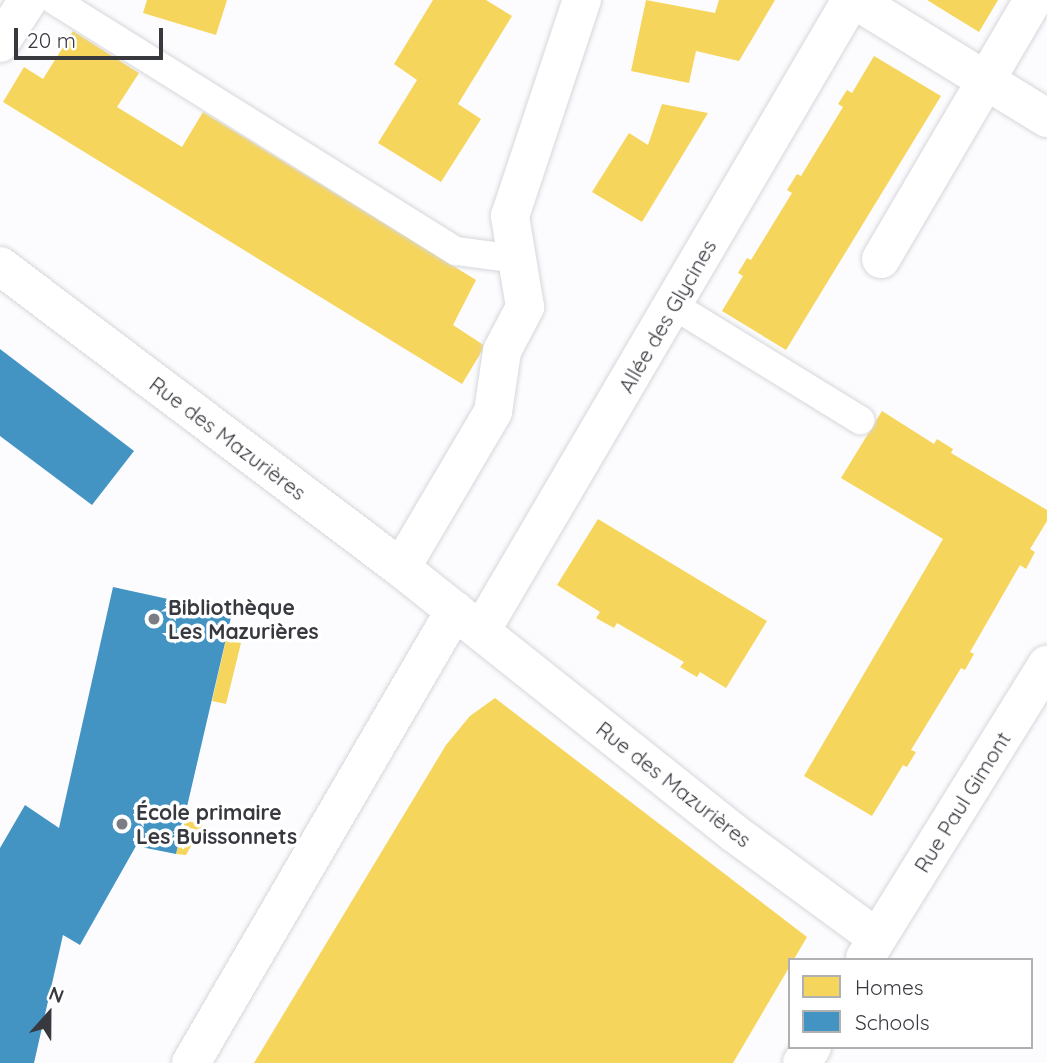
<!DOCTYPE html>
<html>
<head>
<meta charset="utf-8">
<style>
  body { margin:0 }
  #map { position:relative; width:1047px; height:1063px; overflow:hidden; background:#fcfcfe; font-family:Quicksand,sans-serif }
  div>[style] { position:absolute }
  .homes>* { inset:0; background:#f6d55c }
  .schools>* { inset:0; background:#4393c3 }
  .roads { filter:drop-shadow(0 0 2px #d6d7db) drop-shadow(0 0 2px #d6d7db) }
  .service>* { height:28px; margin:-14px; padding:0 14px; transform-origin:14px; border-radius:14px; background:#fff }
  .pedestrian>* { height:38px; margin:-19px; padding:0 19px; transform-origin:19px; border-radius:19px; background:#fff }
  .minor>* { height:38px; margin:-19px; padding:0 19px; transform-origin:19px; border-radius:19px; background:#fff }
  .dots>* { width:19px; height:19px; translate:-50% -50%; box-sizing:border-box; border:4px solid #fff; border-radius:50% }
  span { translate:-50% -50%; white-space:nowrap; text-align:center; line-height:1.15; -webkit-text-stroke:7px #fff; paint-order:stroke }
  .street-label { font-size:21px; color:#37393f }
  .poi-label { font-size:21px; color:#37393f; font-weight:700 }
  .left { translate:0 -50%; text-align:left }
  .legend { position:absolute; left:788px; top:958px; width:245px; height:91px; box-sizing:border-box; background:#fff; border:2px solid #afb0b2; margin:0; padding:9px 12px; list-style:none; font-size:21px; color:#37393f }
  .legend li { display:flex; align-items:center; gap:14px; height:35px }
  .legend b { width:35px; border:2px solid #afb0b2 }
  .north { position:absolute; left:14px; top:979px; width:70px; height:70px; -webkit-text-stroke:5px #fff; paint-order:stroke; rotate:21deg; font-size:19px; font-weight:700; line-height:28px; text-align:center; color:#37393f }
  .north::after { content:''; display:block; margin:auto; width:24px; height:32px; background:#37393f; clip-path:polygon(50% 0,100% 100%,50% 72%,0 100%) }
  .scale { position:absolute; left:14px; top:28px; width:149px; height:32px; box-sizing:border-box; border:4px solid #37393f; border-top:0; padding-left:9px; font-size:21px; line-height:24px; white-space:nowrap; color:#37393f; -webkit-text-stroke:5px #fff; paint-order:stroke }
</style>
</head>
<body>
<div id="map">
  <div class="homes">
    <div style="clip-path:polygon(147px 0,227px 0,216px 35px,143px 13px)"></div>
    <div style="clip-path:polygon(433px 0,486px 0,512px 16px,458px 104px,481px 119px,441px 182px,378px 143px,417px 80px,394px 64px)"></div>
    <div style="clip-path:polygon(646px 0,715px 13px,719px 0,775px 0,739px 61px,696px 51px,689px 83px,631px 71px)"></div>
    <div style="clip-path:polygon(927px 0,998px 0,979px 32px)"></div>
    <div style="clip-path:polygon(73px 31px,139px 73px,117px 107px,182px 147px,203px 112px,476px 280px,453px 325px,485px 346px,462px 384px,3px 102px,24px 67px,43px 79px)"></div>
    <div style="clip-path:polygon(874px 56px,941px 96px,786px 350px,722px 311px,743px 276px,738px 273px,747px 258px,751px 260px,792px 193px,787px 190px,797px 174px,801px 176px,843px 107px,838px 104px,847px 90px,852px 93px)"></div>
    <div style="clip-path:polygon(662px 104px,708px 113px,642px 222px,592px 192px,629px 133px,648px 145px)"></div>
    <div style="clip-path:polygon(882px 411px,934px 444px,937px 439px,953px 449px,951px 453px,1047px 510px,1047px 521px,1030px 549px,1035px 552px,1026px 569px,1020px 565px,970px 652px,974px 654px,965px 670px,961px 668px,911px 750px,916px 752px,907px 767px,903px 765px,872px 816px,804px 776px,943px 539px,841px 478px)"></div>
    <div style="clip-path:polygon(598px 519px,767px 621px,726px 688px,700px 672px,697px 677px,680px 667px,684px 662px,617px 623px,614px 628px,596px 618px,600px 612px,557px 585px)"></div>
    <div style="clip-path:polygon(226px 640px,241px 643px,226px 704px,212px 701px)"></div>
    <div style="clip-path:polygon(495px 698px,807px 937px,733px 1063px,254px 1063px,446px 745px,470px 716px)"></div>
    <div style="clip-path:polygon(184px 820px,203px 825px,186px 855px,176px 854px)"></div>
  </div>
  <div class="schools">
    <div style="clip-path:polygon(0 349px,134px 451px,92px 505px,0 436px)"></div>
    <div style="clip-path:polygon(113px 587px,232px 613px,176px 854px,136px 846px,80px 945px,63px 935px,34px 1063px,0 1063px,0 848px,25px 805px,59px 828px)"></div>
  </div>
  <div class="roads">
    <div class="service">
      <div style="left:54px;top:0;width:474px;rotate:32deg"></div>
      <div style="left:456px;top:251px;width:62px;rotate:7.5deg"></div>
      <div style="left:673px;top:305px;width:220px;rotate:31.6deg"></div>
    </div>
    <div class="pedestrian">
      <div style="left:191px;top:1063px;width:524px;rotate:-59.77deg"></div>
    </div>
    <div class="minor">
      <div style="left:855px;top:0;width:225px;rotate:31.6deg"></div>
      <div style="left:0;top:43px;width:51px;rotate:-56.9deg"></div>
      <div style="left:881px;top:259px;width:300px;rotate:-59.6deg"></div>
      <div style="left:0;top:266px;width:502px;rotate:36.98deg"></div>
      <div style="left:401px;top:568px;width:426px;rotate:38.5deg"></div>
      <div style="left:734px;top:833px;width:177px;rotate:36.3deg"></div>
      <div style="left:401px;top:568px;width:181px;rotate:-59.5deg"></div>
      <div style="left:493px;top:412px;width:62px;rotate:-81.6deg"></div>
      <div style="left:502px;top:351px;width:50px;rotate:-62.4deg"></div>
      <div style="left:525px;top:307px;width:92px;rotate:-99.4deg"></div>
      <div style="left:510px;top:216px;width:228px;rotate:-71.6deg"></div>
      <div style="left:481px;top:631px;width:731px;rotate:-59.61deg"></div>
      <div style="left:865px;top:958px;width:345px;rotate:-58.2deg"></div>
      <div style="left:802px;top:1063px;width:19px;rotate:-58deg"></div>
    </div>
  </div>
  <div class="dots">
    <div style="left:154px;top:619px;background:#7c7d82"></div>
    <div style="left:122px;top:824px;background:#7c7d82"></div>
  </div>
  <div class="street-label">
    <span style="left:667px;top:316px;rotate:-60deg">Allée des Glycines</span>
    <span style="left:228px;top:438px;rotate:37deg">Rue des Mazurières</span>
    <span style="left:674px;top:784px;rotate:38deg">Rue des Mazurières</span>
    <span style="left:962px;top:802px;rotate:-58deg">Rue Paul Gimont</span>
  </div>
  <div class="poi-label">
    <span class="left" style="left:168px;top:619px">Bibliothèque<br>Les Mazurières</span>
    <span class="left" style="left:136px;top:824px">École primaire<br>Les Buissonnets</span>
  </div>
  <ul class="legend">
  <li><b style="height:19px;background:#f6d55c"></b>Homes</li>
  <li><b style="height:19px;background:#4393c3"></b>Schools</li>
  </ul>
  <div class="north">N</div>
  <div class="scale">20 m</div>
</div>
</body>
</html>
